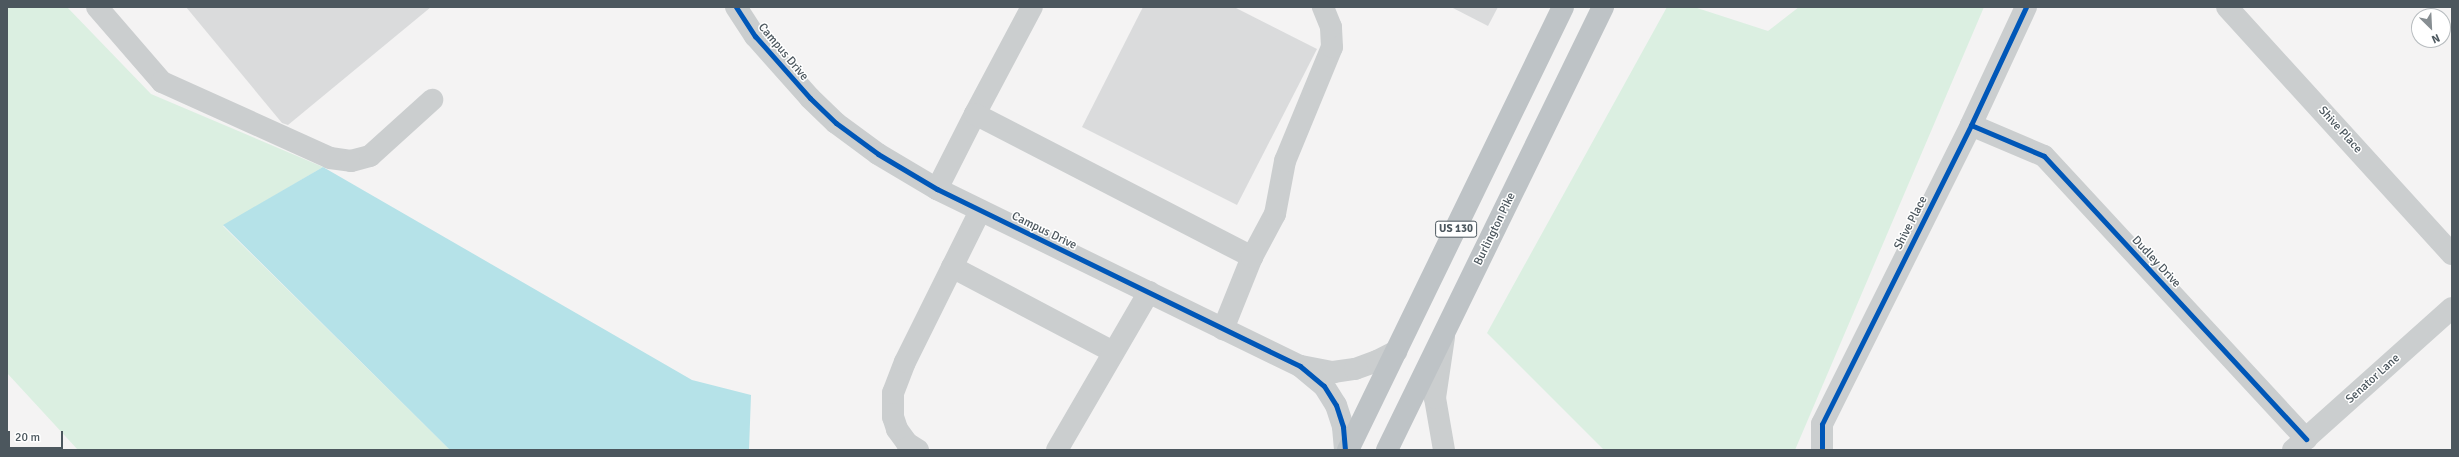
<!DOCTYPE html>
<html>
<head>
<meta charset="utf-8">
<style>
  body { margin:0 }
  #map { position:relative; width:2459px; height:457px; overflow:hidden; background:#f4f3f3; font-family:Signika,sans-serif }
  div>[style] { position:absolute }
  .green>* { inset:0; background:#dbefe1 }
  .water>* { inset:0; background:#b5e2e8 }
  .building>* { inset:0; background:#dadbdc }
  .minor>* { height:22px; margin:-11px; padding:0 11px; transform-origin:11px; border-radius:11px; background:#cbcecf }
  .highway>* { height:22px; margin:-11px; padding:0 11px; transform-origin:11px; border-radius:11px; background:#bec3c6 }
  .cycleway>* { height:5px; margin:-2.5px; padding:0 2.5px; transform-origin:2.5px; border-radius:2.5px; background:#0057b8 }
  span { translate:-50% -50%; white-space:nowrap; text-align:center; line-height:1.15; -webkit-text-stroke:3px #fff; paint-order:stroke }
  .shield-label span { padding:1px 3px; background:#fff; border:1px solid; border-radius:3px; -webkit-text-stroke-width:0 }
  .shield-label { font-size:11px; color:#4c575e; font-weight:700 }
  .street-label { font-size:12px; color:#4c575e }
  .frame { position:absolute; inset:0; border:8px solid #4c575e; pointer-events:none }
  .north { position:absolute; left:2411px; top:8px; width:40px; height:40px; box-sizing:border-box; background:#fff; border:1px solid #b7bcbf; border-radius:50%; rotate:156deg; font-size:11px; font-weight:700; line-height:16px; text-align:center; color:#4c575e }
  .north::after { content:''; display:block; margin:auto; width:14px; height:18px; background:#878e92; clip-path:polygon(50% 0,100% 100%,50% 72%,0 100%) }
  .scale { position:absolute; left:8px; top:431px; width:55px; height:18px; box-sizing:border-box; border:2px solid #4c575e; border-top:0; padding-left:5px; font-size:12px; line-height:14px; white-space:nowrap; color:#4c575e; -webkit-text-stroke:3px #fff; paint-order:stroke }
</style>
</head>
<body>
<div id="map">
  <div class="green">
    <div style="clip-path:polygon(7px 7px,67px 7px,151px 94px,323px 167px,223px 226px,450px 450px,78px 450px,7px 373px)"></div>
    <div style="clip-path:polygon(1667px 7px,1694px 7px,1768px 31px,1799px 7px,1984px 7px,1795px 450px,1604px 450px,1487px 333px)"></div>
  </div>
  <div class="water">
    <div style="clip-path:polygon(323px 167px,692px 380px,751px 395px,749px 450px,450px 450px,223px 225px)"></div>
  </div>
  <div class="building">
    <div style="clip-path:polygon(186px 7px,431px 7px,288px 125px,282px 123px)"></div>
    <div style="clip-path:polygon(1143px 7px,1234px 7px,1317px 49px,1237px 205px,1082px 127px)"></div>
    <div style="clip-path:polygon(1451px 7px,1498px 7px,1488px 26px)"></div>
  </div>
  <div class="minor">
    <div style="left:97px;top:7px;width:99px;rotate:49.1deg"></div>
    <div style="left:162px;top:82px;width:184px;rotate:24.3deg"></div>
    <div style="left:330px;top:158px;width:21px;rotate:8deg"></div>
    <div style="left:351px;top:161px;width:20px;rotate:-15deg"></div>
    <div style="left:370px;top:156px;width:84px;rotate:-42.1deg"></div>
    <div style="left:736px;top:7px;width:35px;rotate:57deg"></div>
    <div style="left:755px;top:36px;width:83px;rotate:48.4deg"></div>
    <div style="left:810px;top:98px;width:36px;rotate:44deg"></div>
    <div style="left:836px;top:123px;width:52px;rotate:36.4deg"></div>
    <div style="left:878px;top:154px;width:69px;rotate:30.7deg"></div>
    <div style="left:937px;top:189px;width:404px;rotate:26deg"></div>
    <div style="left:1300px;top:366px;width:31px;rotate:40deg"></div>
    <div style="left:1324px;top:386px;width:22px;rotate:58deg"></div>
    <div style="left:1336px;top:405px;width:23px;rotate:72deg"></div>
    <div style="left:1343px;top:427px;width:23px;rotate:85deg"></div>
    <div style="left:2227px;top:7px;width:334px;rotate:47.7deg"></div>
    <div style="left:975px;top:114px;width:121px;rotate:-62deg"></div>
    <div style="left:1971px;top:125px;width:79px;rotate:23deg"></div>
    <div style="left:2044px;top:156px;width:386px;rotate:47.2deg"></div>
    <div style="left:937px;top:189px;width:84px;rotate:-63.1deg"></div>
    <div style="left:975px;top:114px;width:312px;rotate:27.3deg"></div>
    <div style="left:1252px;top:257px;width:78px;rotate:111.9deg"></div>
    <div style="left:1252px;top:257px;width:49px;rotate:-61.9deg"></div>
    <div style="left:1275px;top:214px;width:54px;rotate:-79.3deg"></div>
    <div style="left:1285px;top:161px;width:123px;rotate:-67.6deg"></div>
    <div style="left:1332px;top:47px;width:20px;rotate:-93deg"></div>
    <div style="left:1331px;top:27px;width:22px;rotate:-112deg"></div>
    <div style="left:952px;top:267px;width:182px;rotate:27.8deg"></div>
    <div style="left:1301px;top:366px;width:33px;rotate:11deg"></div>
    <div style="left:1333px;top:372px;width:22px;rotate:-8deg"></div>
    <div style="left:1355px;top:369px;width:23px;rotate:-20deg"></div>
    <div style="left:1377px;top:361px;width:22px;rotate:-27deg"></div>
    <div style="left:918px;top:450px;width:13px;rotate:-148deg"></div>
    <div style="left:907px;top:443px;width:17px;rotate:-126deg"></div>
    <div style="left:897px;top:429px;width:13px;rotate:-108deg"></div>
    <div style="left:893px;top:417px;width:24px;rotate:-90deg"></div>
    <div style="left:893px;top:393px;width:33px;rotate:-69deg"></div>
    <div style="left:905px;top:362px;width:169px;rotate:-63.6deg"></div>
    <div style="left:1057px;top:450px;width:183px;rotate:-59.8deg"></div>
    <div style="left:1444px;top:450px;width:53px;rotate:-99.8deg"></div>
    <div style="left:1435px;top:398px;width:62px;rotate:-81.6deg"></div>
    <div style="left:1822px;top:450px;width:26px;rotate:-90deg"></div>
    <div style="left:1822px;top:424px;width:334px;rotate:-63.5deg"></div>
    <div style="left:1971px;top:125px;width:130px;rotate:-65deg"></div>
    <div style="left:2293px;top:450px;width:213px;rotate:-41.8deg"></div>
  </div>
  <div class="highway">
    <div style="left:1348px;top:450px;width:492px;rotate:-64.1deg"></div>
    <div style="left:1387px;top:450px;width:493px;rotate:-64deg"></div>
  </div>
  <div class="cycleway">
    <div style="left:736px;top:7px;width:35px;rotate:57deg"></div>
    <div style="left:755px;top:36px;width:83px;rotate:48.4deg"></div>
    <div style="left:810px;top:98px;width:36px;rotate:44deg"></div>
    <div style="left:836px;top:123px;width:52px;rotate:36.4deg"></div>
    <div style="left:878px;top:154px;width:69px;rotate:30.7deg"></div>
    <div style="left:937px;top:189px;width:404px;rotate:26deg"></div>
    <div style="left:1300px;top:366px;width:31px;rotate:40deg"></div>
    <div style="left:1324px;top:386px;width:22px;rotate:58deg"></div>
    <div style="left:1336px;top:405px;width:23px;rotate:72deg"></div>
    <div style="left:1343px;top:427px;width:23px;rotate:85deg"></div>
    <div style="left:1971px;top:125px;width:79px;rotate:23deg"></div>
    <div style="left:2044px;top:156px;width:386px;rotate:47.2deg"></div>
    <div style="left:1822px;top:450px;width:26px;rotate:-90deg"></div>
    <div style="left:1822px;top:424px;width:334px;rotate:-63.5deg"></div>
    <div style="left:1971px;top:125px;width:130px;rotate:-65deg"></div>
  </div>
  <div class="shield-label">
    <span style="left:1456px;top:229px">US 130</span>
  </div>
  <div class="street-label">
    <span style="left:783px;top:52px;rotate:50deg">Campus Drive</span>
    <span style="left:2340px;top:130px;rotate:48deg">Shive Place</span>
    <span style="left:1911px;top:223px;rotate:-63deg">Shive Place</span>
    <span style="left:1495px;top:229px;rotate:-64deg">Burlington Pike</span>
    <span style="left:1044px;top:231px;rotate:26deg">Campus Drive</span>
    <span style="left:2156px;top:262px;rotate:47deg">Dudley Drive</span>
    <span style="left:2373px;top:379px;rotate:-42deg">Senator Lane</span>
  </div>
  <div class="frame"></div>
  <div class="north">N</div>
  <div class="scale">20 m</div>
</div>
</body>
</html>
